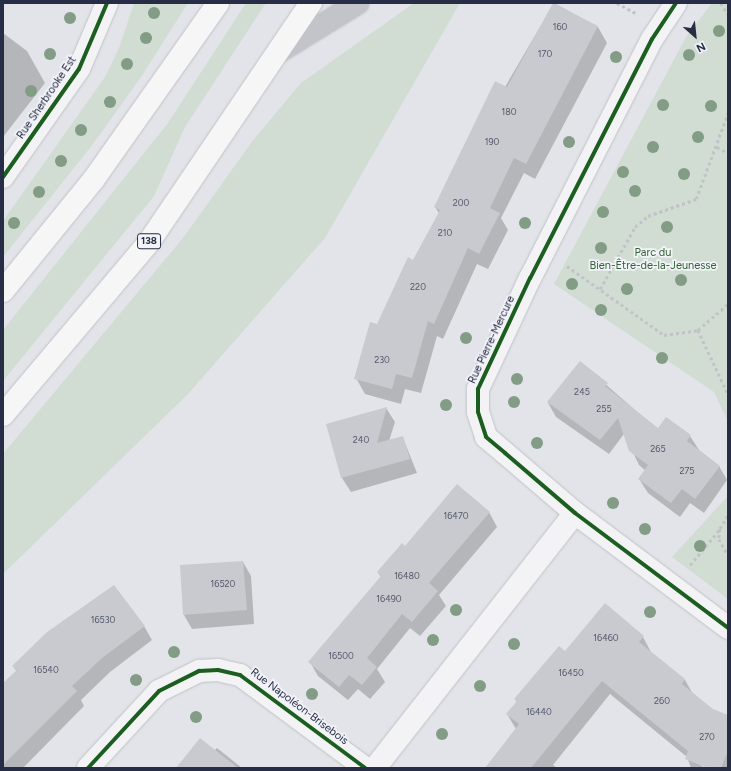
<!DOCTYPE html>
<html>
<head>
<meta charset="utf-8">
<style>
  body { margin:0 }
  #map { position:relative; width:731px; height:771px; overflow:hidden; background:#e3e4e9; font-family:Figtree,sans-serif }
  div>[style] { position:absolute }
  .green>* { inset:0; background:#d1dcd3 }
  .shadow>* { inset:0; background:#0003 }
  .building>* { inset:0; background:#c9cad0 }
  .path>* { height:2.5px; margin-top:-1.25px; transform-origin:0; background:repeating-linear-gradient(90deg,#c1c3c9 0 3px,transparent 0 6px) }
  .roads { filter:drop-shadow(0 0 1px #c1c2c7) drop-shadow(0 0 1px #c1c2c7) }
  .street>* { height:22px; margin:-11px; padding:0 11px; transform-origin:11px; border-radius:11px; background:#f3f3f5 }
  .secondary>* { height:22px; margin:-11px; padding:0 11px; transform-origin:11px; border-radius:11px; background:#c3c4ca }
  .primary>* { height:22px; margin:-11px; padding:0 11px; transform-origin:11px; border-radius:11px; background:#f6f6f7 }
  .cycleway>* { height:4px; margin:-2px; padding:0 2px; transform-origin:2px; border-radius:2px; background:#1b5e20 }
  .trees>* { width:12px; height:12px; margin:-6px; border-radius:50%; background:#829c85 }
  span { translate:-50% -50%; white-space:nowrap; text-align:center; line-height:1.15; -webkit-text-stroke:3.5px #f1f3f8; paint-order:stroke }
  .number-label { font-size:9px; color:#515669 }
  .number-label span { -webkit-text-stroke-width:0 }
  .shield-label span { padding:1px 3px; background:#f1f3f8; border:1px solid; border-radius:3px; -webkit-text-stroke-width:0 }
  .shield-label { font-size:10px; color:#272d45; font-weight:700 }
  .street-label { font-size:11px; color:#272d45 }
  .park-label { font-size:11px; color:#336233 }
  .frame { position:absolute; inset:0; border:4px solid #272d45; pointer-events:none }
  .north { position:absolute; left:675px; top:16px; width:40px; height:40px; -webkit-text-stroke:3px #f1f3f8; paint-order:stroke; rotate:153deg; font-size:11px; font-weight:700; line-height:16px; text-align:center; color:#272d45 }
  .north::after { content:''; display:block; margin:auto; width:14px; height:18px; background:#272d45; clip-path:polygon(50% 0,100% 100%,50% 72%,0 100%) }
</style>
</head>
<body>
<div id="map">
  <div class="green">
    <div style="clip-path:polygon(134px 3px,188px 3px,141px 77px,93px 144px,3px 257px,3px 221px,105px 77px,119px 48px)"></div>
    <div style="clip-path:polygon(246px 3px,266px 3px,185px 127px,154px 196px,3px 381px,3px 330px,168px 123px)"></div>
    <div style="clip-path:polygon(414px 3px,460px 3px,325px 238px,188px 394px,3px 574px,3px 454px,183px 238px,254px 139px,301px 83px)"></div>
    <div style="clip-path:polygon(728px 3px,728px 422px,714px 392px,554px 284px,686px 37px,711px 4px)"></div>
    <div style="clip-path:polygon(728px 496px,728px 599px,672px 557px)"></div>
  </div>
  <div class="shadow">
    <div style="clip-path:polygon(554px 3px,598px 27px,607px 43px,535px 179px,524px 173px,501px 218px,508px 230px,488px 269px,477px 264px,443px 339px,437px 336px,421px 393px,405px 389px,401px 404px,365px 394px,356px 378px,378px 325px,439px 213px,435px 207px)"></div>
    <div style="clip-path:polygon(3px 33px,27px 51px,45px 83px,3px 137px)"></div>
    <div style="clip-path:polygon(580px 362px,658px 430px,667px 418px,690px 436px,699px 450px,719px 466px,727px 480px,704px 513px,690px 503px,680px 517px,648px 493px,639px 479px,646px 471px,639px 465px,624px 434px,609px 454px,556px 417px,548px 403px)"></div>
    <div style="clip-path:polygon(386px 408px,395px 422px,389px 441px,403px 438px,417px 473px,351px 492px,342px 478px,327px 425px)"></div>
    <div style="clip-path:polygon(489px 512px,497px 527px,439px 595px,446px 606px,420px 636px,410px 628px,377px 669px,385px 682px,370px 699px,358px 689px,348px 700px,318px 676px,310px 662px,381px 577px,378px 573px,405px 547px)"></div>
    <div style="clip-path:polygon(243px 562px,251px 576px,254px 624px,192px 629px,184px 615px)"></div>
    <div style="clip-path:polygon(144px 626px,152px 640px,110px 672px,81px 700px,84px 706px,23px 768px,3px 768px,3px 685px,17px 672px,13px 666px)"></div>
    <div style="clip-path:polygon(643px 637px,651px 652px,685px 680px,693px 694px,713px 710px,728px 716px,728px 768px,711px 768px,694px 761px,705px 768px,691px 768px,687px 757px,610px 694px,553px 765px,557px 768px,486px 768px,516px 729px,507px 714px,517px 702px,515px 699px,565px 652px)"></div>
    <div style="clip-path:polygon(217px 748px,242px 768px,178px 768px,214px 751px)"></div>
  </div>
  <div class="building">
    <div style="clip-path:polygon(553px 3px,598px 26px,526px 164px,514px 158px,490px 208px,500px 213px,479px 254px,468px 248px,434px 324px,428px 321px,412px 378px,396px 374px,392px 389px,354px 379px,370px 322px,377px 324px,408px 257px,413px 260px,440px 210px,434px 207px,495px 81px,507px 87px)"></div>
    <div style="clip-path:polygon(580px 361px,608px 383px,605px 386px,658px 428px,666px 417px,691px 435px,687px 441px,720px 466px,695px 499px,682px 489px,671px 503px,638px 479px,648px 465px,629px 451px,618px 418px,600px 440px,547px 402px)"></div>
    <div style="clip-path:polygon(387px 407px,377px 443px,403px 436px,410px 459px,341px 478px,326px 424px)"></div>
    <div style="clip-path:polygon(457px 484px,490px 512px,429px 583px,438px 591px,412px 622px,402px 614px,367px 658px,377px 667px,362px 685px,349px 675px,339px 687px,308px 662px,381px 576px,377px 572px,402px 543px,405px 546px)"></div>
    <div style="clip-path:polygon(243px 561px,247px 610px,183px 615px,180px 565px)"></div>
    <div style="clip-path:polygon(114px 585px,145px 626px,102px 658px,72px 686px,77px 691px,3px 765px,3px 683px,17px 670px,12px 666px,47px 632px)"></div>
    <div style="clip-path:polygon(605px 603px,644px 636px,639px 642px,685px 679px,682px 684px,713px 709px,728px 715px,728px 751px,721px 768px,708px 768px,685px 759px,688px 751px,602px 681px,531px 768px,485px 768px,519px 724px,506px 714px,517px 701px,514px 699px,559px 646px,565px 651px)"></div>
    <div style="clip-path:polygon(200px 738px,238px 768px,176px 768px)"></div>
  </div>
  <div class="path">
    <div style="left:617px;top:3px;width:21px;rotate:28deg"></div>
    <div style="left:721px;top:3px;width:13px;rotate:58deg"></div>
    <div style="left:717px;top:147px;width:13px;rotate:29deg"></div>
    <div style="left:567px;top:266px;width:119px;rotate:35.4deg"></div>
    <div style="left:664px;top:335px;width:34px;rotate:-8deg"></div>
    <div style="left:698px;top:330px;width:71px;rotate:64.9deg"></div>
    <div style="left:600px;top:289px;width:71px;rotate:-60.6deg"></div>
    <div style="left:635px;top:227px;width:17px;rotate:-40deg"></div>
    <div style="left:648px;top:216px;width:51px;rotate:-19.5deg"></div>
    <div style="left:696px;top:199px;width:92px;rotate:-69.6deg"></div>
    <div style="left:698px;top:330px;width:40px;rotate:-41deg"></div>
    <div style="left:728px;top:516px;width:15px;rotate:122deg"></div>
    <div style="left:720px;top:529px;width:10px;rotate:96deg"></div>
    <div style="left:719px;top:539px;width:18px;rotate:61deg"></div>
    <div style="left:690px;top:565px;width:47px;rotate:-50.2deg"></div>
  </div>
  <div class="roads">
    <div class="street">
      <div style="left:676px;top:3px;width:43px;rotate:123.7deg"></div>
      <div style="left:652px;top:39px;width:268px;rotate:117deg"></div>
      <div style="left:530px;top:278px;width:123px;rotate:115.1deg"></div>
      <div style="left:478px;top:389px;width:23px;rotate:90deg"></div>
      <div style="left:478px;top:412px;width:26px;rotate:72deg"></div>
      <div style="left:486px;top:437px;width:25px;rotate:40deg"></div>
      <div style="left:505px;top:453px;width:92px;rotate:40.6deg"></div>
      <div style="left:575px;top:513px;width:191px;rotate:36.9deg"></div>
      <div style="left:3px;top:177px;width:132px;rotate:-54.9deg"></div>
      <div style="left:79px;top:69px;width:72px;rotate:-67deg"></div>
      <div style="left:88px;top:768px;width:105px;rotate:-47.3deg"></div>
      <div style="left:159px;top:691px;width:45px;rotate:-26.6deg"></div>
      <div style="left:199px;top:671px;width:19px;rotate:-3deg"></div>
      <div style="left:218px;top:670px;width:23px;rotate:13deg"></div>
      <div style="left:240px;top:675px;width:156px;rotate:36.6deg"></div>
      <div style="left:375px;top:768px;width:324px;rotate:-51.9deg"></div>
    </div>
    <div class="secondary">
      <div style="left:277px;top:53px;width:95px;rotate:-31.7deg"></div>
    </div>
    <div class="primary">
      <div style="left:3px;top:291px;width:144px;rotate:-50.9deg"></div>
      <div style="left:94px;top:179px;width:215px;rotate:-54.8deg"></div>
      <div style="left:3px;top:415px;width:226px;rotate:-49.8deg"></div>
      <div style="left:149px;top:242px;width:289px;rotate:-55.9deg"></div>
    </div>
  </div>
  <div class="cycleway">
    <div style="left:676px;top:3px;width:43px;rotate:123.7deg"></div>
    <div style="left:652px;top:39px;width:268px;rotate:117deg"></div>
    <div style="left:530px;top:278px;width:123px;rotate:115.1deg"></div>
    <div style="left:478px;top:389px;width:23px;rotate:90deg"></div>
    <div style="left:478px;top:412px;width:26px;rotate:72deg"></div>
    <div style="left:486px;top:437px;width:25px;rotate:40deg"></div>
    <div style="left:505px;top:453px;width:92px;rotate:40.6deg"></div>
    <div style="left:575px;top:513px;width:191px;rotate:36.9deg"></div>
    <div style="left:3px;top:177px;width:132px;rotate:-54.9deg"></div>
    <div style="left:79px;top:69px;width:72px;rotate:-67deg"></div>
    <div style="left:88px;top:768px;width:105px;rotate:-47.3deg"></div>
    <div style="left:159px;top:691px;width:45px;rotate:-26.6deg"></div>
    <div style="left:199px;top:671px;width:19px;rotate:-3deg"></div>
    <div style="left:218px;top:670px;width:23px;rotate:13deg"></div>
    <div style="left:240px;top:675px;width:156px;rotate:36.6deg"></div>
  </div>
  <div class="trees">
    <div style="left:154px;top:13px"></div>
    <div style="left:70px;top:18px"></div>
    <div style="left:719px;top:31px"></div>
    <div style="left:146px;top:38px"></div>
    <div style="left:50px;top:54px"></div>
    <div style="left:689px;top:55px"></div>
    <div style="left:616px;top:57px"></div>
    <div style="left:127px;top:64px"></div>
    <div style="left:31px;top:91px"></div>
    <div style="left:110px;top:102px"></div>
    <div style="left:663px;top:105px"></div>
    <div style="left:711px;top:106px"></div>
    <div style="left:81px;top:130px"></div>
    <div style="left:698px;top:137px"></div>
    <div style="left:569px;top:142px"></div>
    <div style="left:653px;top:147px"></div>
    <div style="left:61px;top:161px"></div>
    <div style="left:623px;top:172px"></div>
    <div style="left:684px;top:174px"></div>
    <div style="left:635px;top:191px"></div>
    <div style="left:39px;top:192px"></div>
    <div style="left:603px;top:212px"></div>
    <div style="left:14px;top:223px"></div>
    <div style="left:525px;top:223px"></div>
    <div style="left:667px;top:227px"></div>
    <div style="left:601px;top:248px"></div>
    <div style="left:681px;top:280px"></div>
    <div style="left:572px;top:284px"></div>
    <div style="left:627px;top:289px"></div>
    <div style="left:601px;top:310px"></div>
    <div style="left:466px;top:338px"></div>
    <div style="left:662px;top:358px"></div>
    <div style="left:517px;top:379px"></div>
    <div style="left:514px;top:402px"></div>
    <div style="left:446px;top:405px"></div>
    <div style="left:537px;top:443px"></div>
    <div style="left:613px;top:503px"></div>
    <div style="left:645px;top:529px"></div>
    <div style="left:700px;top:546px"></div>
    <div style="left:456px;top:610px"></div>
    <div style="left:650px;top:612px"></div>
    <div style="left:433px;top:640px"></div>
    <div style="left:514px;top:644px"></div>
    <div style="left:174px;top:652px"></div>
    <div style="left:136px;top:680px"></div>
    <div style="left:480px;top:686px"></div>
    <div style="left:312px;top:694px"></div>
    <div style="left:196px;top:717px"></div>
    <div style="left:442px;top:734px"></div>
  </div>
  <div class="number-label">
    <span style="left:560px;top:27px">160</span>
    <span style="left:545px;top:54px">170</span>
    <span style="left:509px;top:112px">180</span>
    <span style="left:492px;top:142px">190</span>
    <span style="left:461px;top:203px">200</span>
    <span style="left:445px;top:233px">210</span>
    <span style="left:418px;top:287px">220</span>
    <span style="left:382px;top:360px">230</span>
    <span style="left:582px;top:392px">245</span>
    <span style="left:604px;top:409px">255</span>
    <span style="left:361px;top:440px">240</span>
    <span style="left:658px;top:449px">265</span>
    <span style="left:687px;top:471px">275</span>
    <span style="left:456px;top:516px">16470</span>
    <span style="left:407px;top:576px">16480</span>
    <span style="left:223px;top:584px">16520</span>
    <span style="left:389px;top:599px">16490</span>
    <span style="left:103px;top:620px">16530</span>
    <span style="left:606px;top:638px">16460</span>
    <span style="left:341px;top:656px">16500</span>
    <span style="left:46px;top:670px">16540</span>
    <span style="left:571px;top:673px">16450</span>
    <span style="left:662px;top:701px">260</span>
    <span style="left:539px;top:712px">16440</span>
    <span style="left:707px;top:737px">270</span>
  </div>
  <div class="shield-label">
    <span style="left:149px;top:241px">138</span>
  </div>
  <div class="street-label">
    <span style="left:47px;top:98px;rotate:-56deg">Rue Sherbrooke Est</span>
    <span style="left:492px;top:340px;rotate:-65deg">Rue Pierre-Mercure</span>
    <span style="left:299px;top:707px;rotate:37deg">Rue Napoléon-Brisebois</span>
  </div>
  <div class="park-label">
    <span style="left:653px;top:260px">Parc du<br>Bien-Être-de-la-Jeunesse</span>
  </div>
  <div class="frame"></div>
  <div class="north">N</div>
</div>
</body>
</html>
